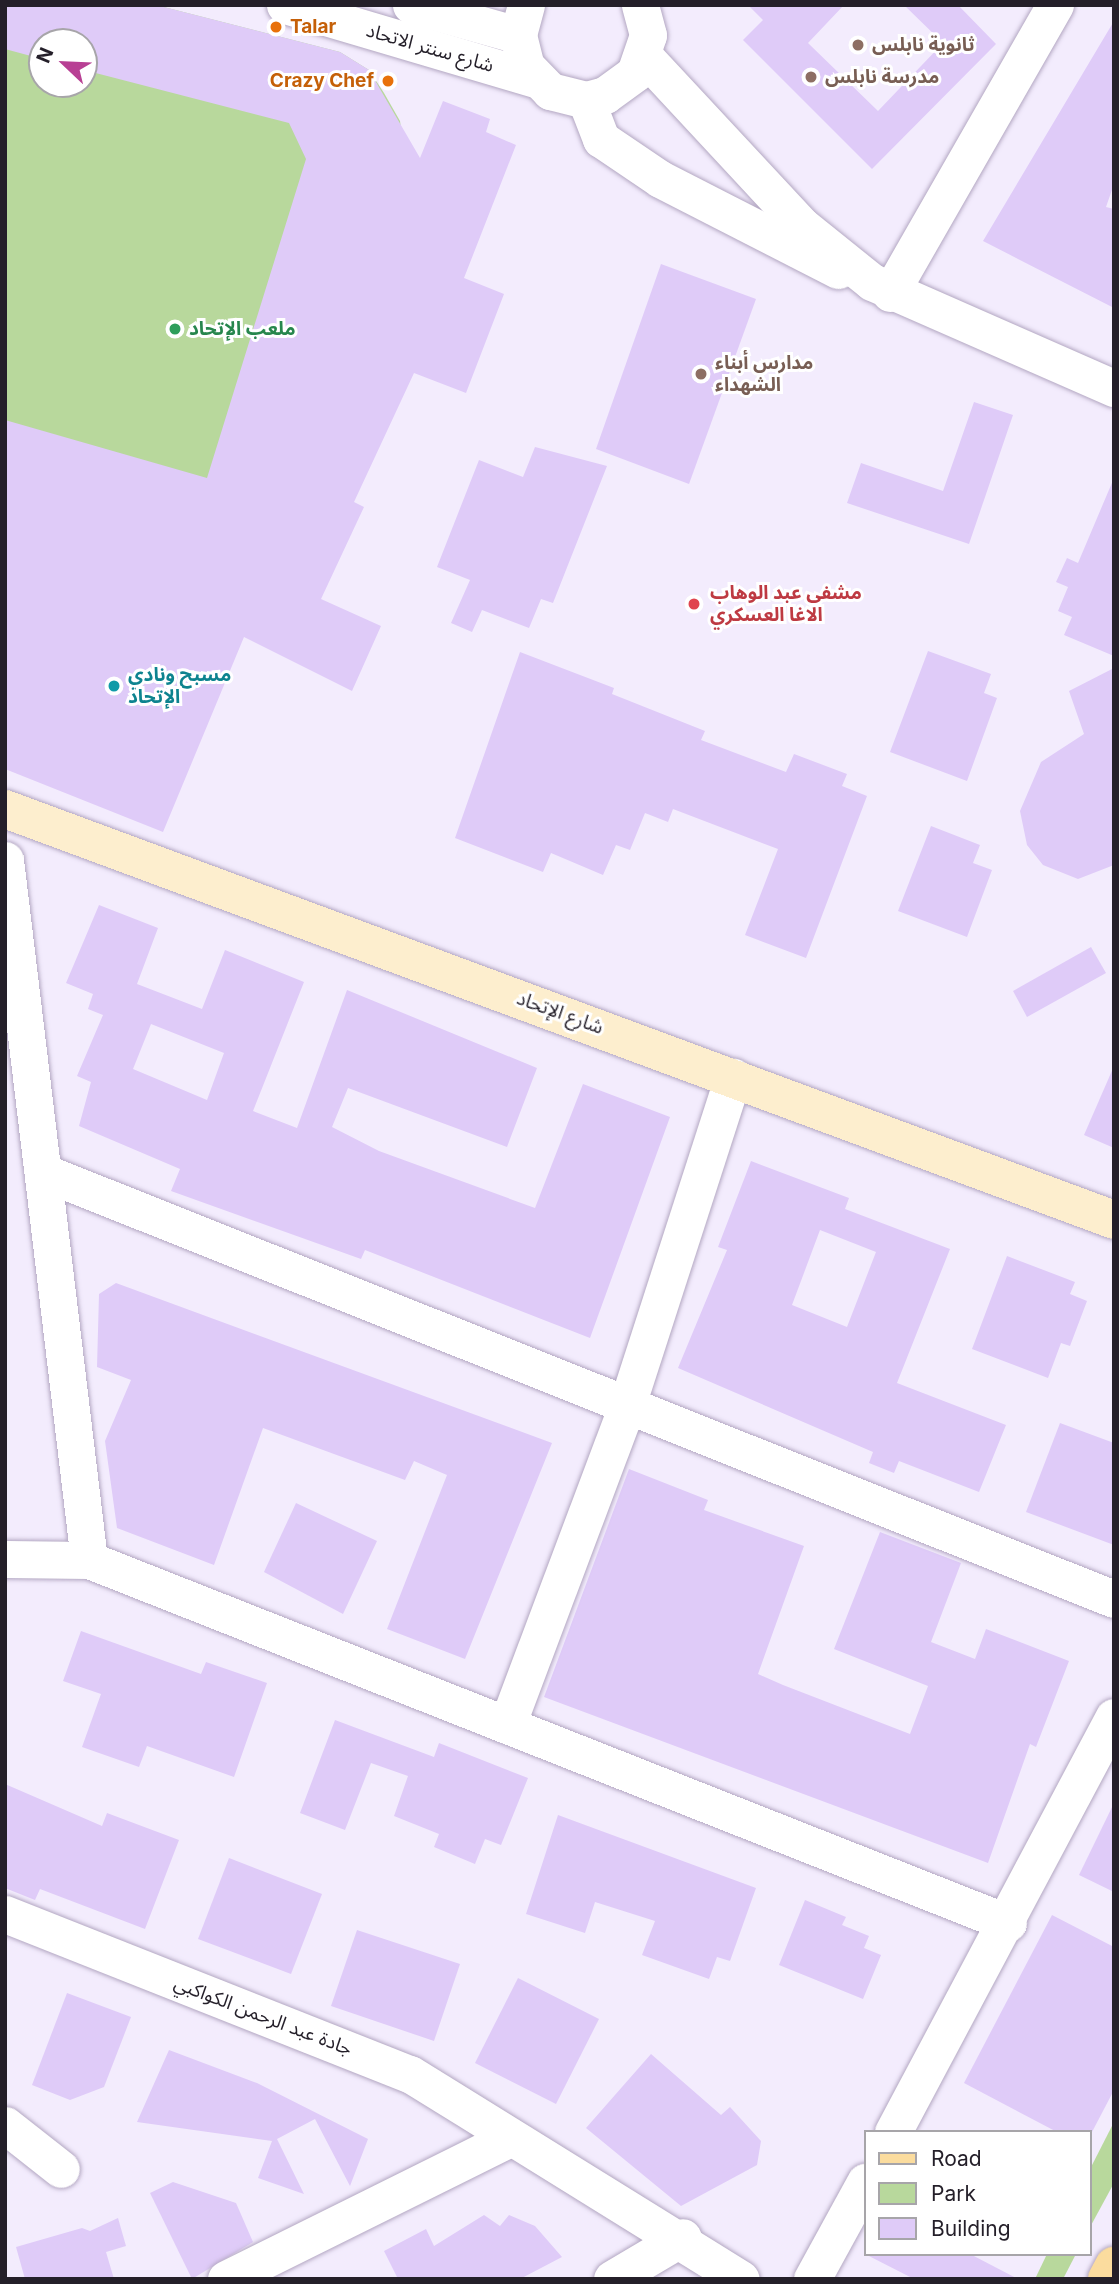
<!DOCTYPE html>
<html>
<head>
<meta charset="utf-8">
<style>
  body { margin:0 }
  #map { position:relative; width:1119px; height:2284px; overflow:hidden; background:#f3ecfd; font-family:Inter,"Noto Sans Arabic",sans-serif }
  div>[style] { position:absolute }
  .green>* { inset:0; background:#b8d89c }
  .building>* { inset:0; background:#dfcbf8 }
  .roads { filter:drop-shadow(0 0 2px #b3a7c2) drop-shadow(0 0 2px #b3a7c2) }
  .street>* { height:37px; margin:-18.5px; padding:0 18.5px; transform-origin:18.5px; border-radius:18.5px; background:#fff }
  .secondary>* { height:38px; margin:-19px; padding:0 19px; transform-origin:19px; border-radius:19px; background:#fdeece }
  .primary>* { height:38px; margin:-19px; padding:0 19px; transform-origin:19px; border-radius:19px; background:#fbdc9e }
  .dots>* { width:19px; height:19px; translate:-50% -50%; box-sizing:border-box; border:4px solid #fff; border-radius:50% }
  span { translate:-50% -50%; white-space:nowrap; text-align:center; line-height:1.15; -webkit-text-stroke:6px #fff; paint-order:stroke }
  .food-label { font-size:19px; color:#c56008; font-weight:700 }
  .left { translate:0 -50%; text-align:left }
  .right { translate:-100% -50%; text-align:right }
  .education-label { font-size:19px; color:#785e54; font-weight:700 }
  .street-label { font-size:19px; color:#241f29 }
  .leisure-label { font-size:19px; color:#27864d; font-weight:700 }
  .health-label { font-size:19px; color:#be3a42; font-weight:700 }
  .culture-label { font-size:19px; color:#0d838f; font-weight:700 }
  .frame { position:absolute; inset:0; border:7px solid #241f29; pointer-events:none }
  .legend { position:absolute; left:864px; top:2130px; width:228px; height:126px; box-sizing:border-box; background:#fff; border:2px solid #a7a5a9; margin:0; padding:9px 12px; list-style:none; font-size:21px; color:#241f29 }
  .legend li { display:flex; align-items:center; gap:14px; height:35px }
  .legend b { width:35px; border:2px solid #a7a5a9 }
  .north { position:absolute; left:28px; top:28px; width:70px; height:70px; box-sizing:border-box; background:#fff; border:2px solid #a7a5a9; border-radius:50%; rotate:293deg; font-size:19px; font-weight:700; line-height:28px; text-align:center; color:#241f29 }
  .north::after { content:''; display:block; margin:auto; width:24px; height:32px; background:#b84094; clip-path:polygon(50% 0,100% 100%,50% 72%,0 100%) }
</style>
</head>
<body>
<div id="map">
  <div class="green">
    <div style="clip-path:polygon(evenodd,5px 5px,156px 5px,340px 52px,369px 70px,384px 93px,400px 121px,405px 156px,285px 505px,5px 502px,5px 5px,42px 42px,84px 42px,84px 84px,42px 84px,42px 42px)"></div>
    <div style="clip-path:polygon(1114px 2122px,1114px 2183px,1089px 2229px,1089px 2171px)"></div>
    <div style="clip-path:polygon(1047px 2254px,1076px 2254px,1063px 2279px,1035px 2279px)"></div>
  </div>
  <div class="building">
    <div style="clip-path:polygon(5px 5px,156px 5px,340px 52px,369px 70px,420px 158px,443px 101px,490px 119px,486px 132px,516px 145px,464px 278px,504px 294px,466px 393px,414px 373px,354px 502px,364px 507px,321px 599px,381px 626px,352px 691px,244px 637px,163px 832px,5px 769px,5px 420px,207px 478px,306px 159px,289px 123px,84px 70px,84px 42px,42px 42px,42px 59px,5px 49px)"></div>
    <div style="clip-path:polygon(748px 5px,844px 5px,808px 43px,878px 111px,943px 43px,904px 5px,958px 5px,996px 44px,872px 169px,743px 40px,763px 20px)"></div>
    <div style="clip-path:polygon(1114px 21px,1114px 184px,1106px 207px,1114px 209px,1114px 308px,983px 241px)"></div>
    <div style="clip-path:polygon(661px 264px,756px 299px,689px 484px,596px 449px)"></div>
    <div style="clip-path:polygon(974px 402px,1013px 415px,969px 544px,847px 503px,861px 463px,943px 491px)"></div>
    <div style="clip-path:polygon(535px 447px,607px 466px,553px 603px,541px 599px,529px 628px,482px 610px,472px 632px,451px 623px,470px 580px,437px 567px,479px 460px,523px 477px)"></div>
    <div style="clip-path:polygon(1114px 478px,1114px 656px,1064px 635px,1072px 617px,1058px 611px,1068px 587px,1056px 582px,1067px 558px,1078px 563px)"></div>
    <div style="clip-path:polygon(928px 651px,991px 674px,984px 693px,997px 698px,967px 781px,890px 752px)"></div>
    <div style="clip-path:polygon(520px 652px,614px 688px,612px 694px,705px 731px,701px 740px,786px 772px,794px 754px,847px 774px,842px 786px,867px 796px,806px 958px,745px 935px,778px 849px,673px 809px,668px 822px,645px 813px,630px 850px,616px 845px,603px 875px,551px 853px,543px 872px,455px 838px)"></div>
    <div style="clip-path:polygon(1114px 668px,1114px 865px,1078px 879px,1043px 865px,1027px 845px,1020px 811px,1041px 762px,1084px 734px,1069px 691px)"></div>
    <div style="clip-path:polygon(931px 826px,980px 845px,973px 863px,992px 870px,967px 937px,898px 911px)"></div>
    <div style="clip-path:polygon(evenodd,99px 905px,158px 928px,137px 984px,202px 1009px,225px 950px,304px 982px,253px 1111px,297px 1128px,347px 990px,537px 1068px,507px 1147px,348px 1088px,332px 1127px,379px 1151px,535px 1208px,583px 1084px,670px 1117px,590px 1338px,365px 1250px,361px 1259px,171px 1191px,180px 1169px,79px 1126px,91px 1082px,77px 1076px,103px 1015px,88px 1009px,93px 994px,66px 983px,99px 905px,151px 1024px,224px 1053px,207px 1100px,133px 1069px,151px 1024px)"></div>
    <div style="clip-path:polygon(1091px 947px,1106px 973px,1027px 1017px,1013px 991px)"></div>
    <div style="clip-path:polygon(1114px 1066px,1114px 1148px,1084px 1135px)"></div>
    <div style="clip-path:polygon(evenodd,751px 1161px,849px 1198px,845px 1209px,950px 1249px,897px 1383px,1006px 1425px,979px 1492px,899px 1461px,894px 1473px,869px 1463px,873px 1452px,678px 1368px,727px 1250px,718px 1247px,751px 1161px,820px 1230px,876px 1252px,847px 1327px,792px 1305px,820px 1230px)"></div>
    <div style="clip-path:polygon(1007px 1256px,1075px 1282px,1070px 1294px,1087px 1301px,1070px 1346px,1061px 1343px,1048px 1378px,972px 1349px)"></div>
    <div style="clip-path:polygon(116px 1283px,552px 1443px,465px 1659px,387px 1629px,447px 1475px,414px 1461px,405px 1480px,263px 1428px,214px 1565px,117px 1528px,105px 1441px,131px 1380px,97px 1367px,99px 1294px)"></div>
    <div style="clip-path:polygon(1060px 1423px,1114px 1443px,1114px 1545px,1026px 1512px)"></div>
    <div style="clip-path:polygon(629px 1469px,708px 1500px,704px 1510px,804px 1546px,758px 1674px,783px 1685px,910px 1734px,928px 1686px,834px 1649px,880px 1532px,961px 1563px,931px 1642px,975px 1659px,986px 1629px,1069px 1661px,1036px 1747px,1030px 1744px,988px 1863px,544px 1697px)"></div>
    <div style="clip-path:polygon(296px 1503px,377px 1541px,343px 1614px,264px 1572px)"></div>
    <div style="clip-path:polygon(81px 1631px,201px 1674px,206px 1662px,267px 1683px,234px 1777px,147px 1746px,139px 1767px,82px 1747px,101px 1694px,63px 1681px)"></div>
    <div style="clip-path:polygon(335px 1720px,434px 1757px,439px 1743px,528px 1778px,501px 1845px,485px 1839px,475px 1864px,434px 1847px,439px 1834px,394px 1816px,408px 1776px,371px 1763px,345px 1830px,300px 1813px)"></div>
    <div style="clip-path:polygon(5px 1784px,102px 1826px,107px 1813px,179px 1840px,145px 1929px,40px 1889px,35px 1900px,5px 1888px)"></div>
    <div style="clip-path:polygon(1114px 1803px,1114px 1892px,1079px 1875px)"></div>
    <div style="clip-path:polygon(558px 1815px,756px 1888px,730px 1961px,717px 1957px,709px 1979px,642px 1955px,655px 1921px,595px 1902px,585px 1933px,526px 1914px)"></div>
    <div style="clip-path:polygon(229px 1858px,322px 1894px,291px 1974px,198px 1939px)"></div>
    <div style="clip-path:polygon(805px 1900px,846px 1917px,842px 1925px,869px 1936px,864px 1948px,881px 1955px,863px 1999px,779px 1965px)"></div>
    <div style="clip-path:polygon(1052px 1915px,1114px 1947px,1114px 2090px,1092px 2132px,1057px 2132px,964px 2083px)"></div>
    <div style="clip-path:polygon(357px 1930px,460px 1964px,434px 2041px,331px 2006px)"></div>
    <div style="clip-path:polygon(518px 1978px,599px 2019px,556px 2104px,475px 2063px)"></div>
    <div style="clip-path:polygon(67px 1993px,131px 2017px,104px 2087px,70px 2100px,32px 2085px)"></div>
    <div style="clip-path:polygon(169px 2050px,257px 2083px,368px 2139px,350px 2186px,315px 2119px,277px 2139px,304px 2194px,258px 2178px,272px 2141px,137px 2122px)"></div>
    <div style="clip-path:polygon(651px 2054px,721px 2115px,730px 2107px,761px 2141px,757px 2165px,681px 2206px,586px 2128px)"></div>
    <div style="clip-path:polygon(173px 2182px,236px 2203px,253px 2242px,192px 2279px,150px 2193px)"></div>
    <div style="clip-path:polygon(484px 2215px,500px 2226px,509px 2215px,535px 2226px,562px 2257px,520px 2279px,398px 2279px,384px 2251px,426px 2229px,434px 2246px)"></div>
    <div style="clip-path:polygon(118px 2218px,126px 2246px,106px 2252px,114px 2279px,25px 2279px,16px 2247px,82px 2228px,90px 2231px)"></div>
    <div style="clip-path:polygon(865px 2254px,970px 2254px,1018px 2279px,914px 2279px)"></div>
  </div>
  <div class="roads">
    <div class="street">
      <div style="left:285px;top:5px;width:261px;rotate:16.5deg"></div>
      <div style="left:411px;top:5px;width:111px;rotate:15.7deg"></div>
      <div style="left:526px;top:5px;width:31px;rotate:105deg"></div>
      <div style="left:518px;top:35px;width:32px;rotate:76deg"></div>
      <div style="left:526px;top:66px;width:35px;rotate:46deg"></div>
      <div style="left:550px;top:91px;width:37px;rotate:14deg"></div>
      <div style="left:586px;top:100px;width:20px;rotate:-15deg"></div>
      <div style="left:605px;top:95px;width:37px;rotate:-36deg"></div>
      <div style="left:635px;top:73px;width:40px;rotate:-71.1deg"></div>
      <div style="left:648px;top:35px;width:31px;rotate:-105deg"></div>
      <div style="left:644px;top:56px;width:231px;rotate:47.1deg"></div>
      <div style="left:801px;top:225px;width:91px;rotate:38.8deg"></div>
      <div style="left:872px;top:282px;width:264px;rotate:23.7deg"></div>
      <div style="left:586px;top:100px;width:42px;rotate:69deg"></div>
      <div style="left:601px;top:139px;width:71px;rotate:34.1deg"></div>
      <div style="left:660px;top:179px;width:200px;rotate:27.1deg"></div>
      <div style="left:890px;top:293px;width:332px;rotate:-60.2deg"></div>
      <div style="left:5px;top:860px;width:705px;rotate:83.16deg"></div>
      <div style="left:43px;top:1172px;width:1153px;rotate:21.74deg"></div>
      <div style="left:5px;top:1559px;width:84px;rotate:0.7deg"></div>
      <div style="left:89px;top:1560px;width:988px;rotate:21.55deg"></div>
      <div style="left:507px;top:1725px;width:342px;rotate:-69.4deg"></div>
      <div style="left:627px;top:1405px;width:345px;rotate:-72.1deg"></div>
      <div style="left:5px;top:1914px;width:435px;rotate:21.6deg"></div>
      <div style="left:410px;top:2074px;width:389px;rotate:31.8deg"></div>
      <div style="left:5px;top:2125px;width:71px;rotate:38.2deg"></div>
      <div style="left:893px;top:2132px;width:470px;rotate:-62deg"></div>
      <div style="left:226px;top:2279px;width:315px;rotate:-26.4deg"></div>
      <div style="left:612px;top:2279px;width:82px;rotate:-30.6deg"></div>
      <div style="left:812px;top:2279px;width:111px;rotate:-61.3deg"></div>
    </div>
    <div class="secondary">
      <div style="left:5px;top:809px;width:1183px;rotate:20.33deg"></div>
    </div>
    <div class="primary">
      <div style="left:1107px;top:2279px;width:15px;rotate:-62deg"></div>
    </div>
  </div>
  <div class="dots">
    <div style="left:276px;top:27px;background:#e8710a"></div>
    <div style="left:858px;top:45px;background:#8d6e63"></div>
    <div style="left:811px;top:77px;background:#8d6e63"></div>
    <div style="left:388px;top:81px;background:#e8710a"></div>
    <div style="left:175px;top:329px;background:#2e9e5b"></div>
    <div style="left:701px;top:374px;background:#8d6e63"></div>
    <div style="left:694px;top:604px;background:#e0444e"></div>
    <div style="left:114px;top:686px;background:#0f9aa8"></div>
  </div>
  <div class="food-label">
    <span class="left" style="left:290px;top:27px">Talar</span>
    <span class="right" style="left:374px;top:81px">Crazy Chef</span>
  </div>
  <div class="education-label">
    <span class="left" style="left:872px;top:45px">ثانوية نابلس</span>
    <span class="left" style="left:825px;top:77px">مدرسة نابلس</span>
    <span class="left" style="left:715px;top:374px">مدارس أبناء<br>الشهداء</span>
  </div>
  <div class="street-label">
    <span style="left:430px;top:48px;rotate:16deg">شارع سنتر الاتحاد</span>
    <span style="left:560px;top:1013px;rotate:20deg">شارع الإتحاد</span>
    <span style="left:263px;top:2016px;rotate:21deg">جادة عبد الرحمن الكواكبي</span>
  </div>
  <div class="leisure-label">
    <span class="left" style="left:189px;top:329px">ملعب الإتحاد</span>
  </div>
  <div class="health-label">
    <span class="left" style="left:710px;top:604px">مشفى عبد الوهاب<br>الاغا العسكري</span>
  </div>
  <div class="culture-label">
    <span class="left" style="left:128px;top:686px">مسبح ونادي<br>الإتحاد</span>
  </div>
  <div class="frame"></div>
  <ul class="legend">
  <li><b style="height:9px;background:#fbdc9e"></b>Road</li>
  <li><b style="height:19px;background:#b8d89c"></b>Park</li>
  <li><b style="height:19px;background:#dfcbf8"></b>Building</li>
  </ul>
  <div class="north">N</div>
</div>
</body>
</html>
